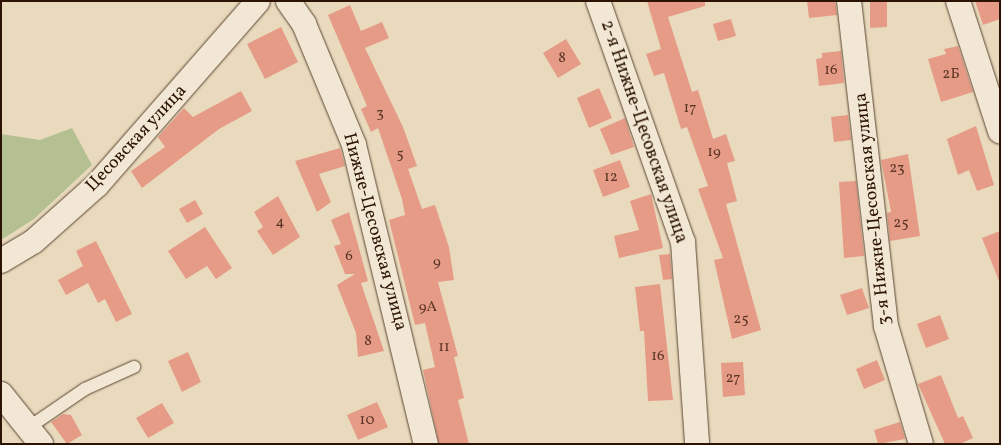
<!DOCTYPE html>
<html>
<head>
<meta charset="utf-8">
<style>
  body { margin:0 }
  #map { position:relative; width:1001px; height:445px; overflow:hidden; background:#e9dabd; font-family:Vollkorn,serif }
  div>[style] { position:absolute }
  .green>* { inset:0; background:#b5c092 }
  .building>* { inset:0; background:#e69b87 }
  .roads { filter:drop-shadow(0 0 1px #5b4532) drop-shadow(0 0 1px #5b4532) }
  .service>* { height:12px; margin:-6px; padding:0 6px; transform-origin:6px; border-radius:6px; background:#f1e7d4 }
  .minor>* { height:24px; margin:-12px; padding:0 12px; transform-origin:12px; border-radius:12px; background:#f1e7d4 }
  span { translate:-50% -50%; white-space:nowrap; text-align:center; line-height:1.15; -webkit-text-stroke:4.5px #f1e7d4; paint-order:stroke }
  .number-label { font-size:15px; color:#5a3524 }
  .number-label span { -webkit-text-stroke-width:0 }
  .street-label { font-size:18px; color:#2c1303 }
  .frame { position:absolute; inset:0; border:2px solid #2c1303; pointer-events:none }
</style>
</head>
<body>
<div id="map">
  <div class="green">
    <div style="clip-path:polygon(72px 128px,92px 165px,34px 219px,1px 240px,1px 134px,40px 140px)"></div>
  </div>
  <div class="building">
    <div style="clip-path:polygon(647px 1px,705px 1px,705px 6px,668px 17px,692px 92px,698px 90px,713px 139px,726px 134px,735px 161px,727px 163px,737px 201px,726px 204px,761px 330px,732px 339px,714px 260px,723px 258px,698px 189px,708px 186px,687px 127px,681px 129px,664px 73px,654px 76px,646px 54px,661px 49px)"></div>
    <div style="clip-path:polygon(807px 1px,835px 1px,837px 15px,809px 18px)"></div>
    <div style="clip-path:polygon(870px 1px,887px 1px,887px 27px,870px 28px)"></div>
    <div style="clip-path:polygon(975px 1px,1000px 1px,1000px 19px,983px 25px)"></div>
    <div style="clip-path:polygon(350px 5px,361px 31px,382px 22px,389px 38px,365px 48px,403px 127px,417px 166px,408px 169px,422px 209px,435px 205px,449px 247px,454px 280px,438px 282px,458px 356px,454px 357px,464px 398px,458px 400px,469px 444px,439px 444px,423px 370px,435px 367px,425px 323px,415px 325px,389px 220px,405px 215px,402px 199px,378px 128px,371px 132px,361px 109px,367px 106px,328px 15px)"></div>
    <div style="clip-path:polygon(731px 19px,736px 36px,718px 41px,713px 24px)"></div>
    <div style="clip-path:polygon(281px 27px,298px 62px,265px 79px,247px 44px)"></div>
    <div style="clip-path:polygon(566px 39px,581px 64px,558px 78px,543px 53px)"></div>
    <div style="clip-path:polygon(958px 46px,973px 92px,941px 102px,928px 59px,946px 54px,944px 49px)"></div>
    <div style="clip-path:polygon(841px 51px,844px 83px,819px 86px,816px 59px,822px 58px,822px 53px)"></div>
    <div style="clip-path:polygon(599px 88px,612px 118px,589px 128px,577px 98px)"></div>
    <div style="clip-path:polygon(241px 91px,252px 111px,219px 129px,142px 188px,131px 171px,165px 147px,158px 137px,184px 108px,193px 117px)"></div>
    <div style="clip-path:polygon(848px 115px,851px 140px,834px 142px,831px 117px)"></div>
    <div style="clip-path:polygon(625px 118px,634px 147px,611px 155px,600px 129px)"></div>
    <div style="clip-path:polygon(976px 126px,994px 185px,977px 191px,969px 170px,958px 175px,947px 139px)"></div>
    <div style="clip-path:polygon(340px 148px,345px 166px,319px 174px,331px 202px,317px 212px,295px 161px)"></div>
    <div style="clip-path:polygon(908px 154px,920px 236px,890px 241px,887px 213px,891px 212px,881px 160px)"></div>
    <div style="clip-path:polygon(620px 160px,630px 187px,603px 197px,593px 170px)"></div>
    <div style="clip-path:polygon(856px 181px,864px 256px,844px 258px,839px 182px)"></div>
    <div style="clip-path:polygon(651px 194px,663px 248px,619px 258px,614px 236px,639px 230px,630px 201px)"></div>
    <div style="clip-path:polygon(278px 196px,300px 237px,273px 255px,257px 231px,263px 227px,254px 212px)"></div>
    <div style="clip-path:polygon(195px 200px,203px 214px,187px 223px,179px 209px)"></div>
    <div style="clip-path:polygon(349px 212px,368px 281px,361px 283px,384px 351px,358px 357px,356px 333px,337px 285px,355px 274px,345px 274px,334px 246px,341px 244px,331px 220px)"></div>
    <div style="clip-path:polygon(205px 227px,232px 268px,216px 279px,207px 266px,186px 279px,168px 251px)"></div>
    <div style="clip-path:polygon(1000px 231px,1000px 281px,999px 281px,982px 238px)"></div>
    <div style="clip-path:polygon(96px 241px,132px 314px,116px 322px,105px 299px,98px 303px,88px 283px,66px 295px,58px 280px,83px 266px,76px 251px)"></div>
    <div style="clip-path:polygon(670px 254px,672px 279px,663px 280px,659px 255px)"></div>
    <div style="clip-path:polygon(660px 284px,673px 400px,648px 401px,644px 331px,640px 331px,635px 287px)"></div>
    <div style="clip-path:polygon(862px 288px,869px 308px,847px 315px,840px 295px)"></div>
    <div style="clip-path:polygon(940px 315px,949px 339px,926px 348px,917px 324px)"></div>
    <div style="clip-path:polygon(188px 352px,201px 382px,182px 392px,168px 361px)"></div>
    <div style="clip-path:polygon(877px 360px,885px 380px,864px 389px,856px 369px)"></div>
    <div style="clip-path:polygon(743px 362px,745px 395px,723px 397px,721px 363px)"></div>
    <div style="clip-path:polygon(941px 375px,958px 418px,963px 416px,973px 438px,960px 444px,945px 444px,918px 384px)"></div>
    <div style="clip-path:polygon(377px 402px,388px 427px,358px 440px,347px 415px)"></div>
    <div style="clip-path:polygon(162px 403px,174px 423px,148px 438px,136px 418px)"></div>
    <div style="clip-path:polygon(63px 414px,71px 415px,82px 435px,67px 444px,51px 422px)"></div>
    <div style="clip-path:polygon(900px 422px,905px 439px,878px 444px,874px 430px)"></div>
  </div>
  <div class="roads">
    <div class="service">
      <div style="left:28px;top:428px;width:69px;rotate:-34.4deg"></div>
      <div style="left:85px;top:389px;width:54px;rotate:-24.2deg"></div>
    </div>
    <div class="minor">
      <div style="left:288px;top:1px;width:28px;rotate:55deg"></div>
      <div style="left:304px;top:24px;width:131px;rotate:67.5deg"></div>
      <div style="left:354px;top:145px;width:308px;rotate:76.5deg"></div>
      <div style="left:598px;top:1px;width:256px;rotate:70.6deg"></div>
      <div style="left:683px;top:242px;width:202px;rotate:86deg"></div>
      <div style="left:849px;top:1px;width:327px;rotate:83.5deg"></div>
      <div style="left:886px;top:326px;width:123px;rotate:73.5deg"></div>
      <div style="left:958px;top:1px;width:137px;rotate:72.1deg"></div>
      <div style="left:1px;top:261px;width:37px;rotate:-31deg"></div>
      <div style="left:33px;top:242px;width:86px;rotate:-41.7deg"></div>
      <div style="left:97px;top:185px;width:244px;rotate:-48.8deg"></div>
      <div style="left:1px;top:394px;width:64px;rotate:51.3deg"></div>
    </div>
  </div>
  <div class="number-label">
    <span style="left:562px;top:59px">8</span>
    <span style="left:831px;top:71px">16</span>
    <span style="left:951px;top:75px">2Б</span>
    <span style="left:690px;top:109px">17</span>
    <span style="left:380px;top:114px">3</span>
    <span style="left:714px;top:153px">19</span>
    <span style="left:400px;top:155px">5</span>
    <span style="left:897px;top:169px">23</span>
    <span style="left:611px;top:178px">12</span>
    <span style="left:280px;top:223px">4</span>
    <span style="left:901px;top:224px">25</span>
    <span style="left:349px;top:257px">6</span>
    <span style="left:437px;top:263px">9</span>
    <span style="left:428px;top:308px">9А</span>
    <span style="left:741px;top:320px">25</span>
    <span style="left:368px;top:342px">8</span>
    <span style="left:444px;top:348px">11</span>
    <span style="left:658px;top:357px">16</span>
    <span style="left:733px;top:379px">27</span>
    <span style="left:367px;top:421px">10</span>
  </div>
  <div class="street-label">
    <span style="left:643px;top:132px;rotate:71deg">2-я Нижне-Цесовская улица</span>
    <span style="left:137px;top:139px;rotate:-47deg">Цесовская улица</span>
    <span style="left:874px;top:209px;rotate:-96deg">3-я Нижне-Цесовская улица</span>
    <span style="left:374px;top:232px;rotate:75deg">Нижне-Цесовская улица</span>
  </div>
  <div class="frame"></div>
</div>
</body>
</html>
